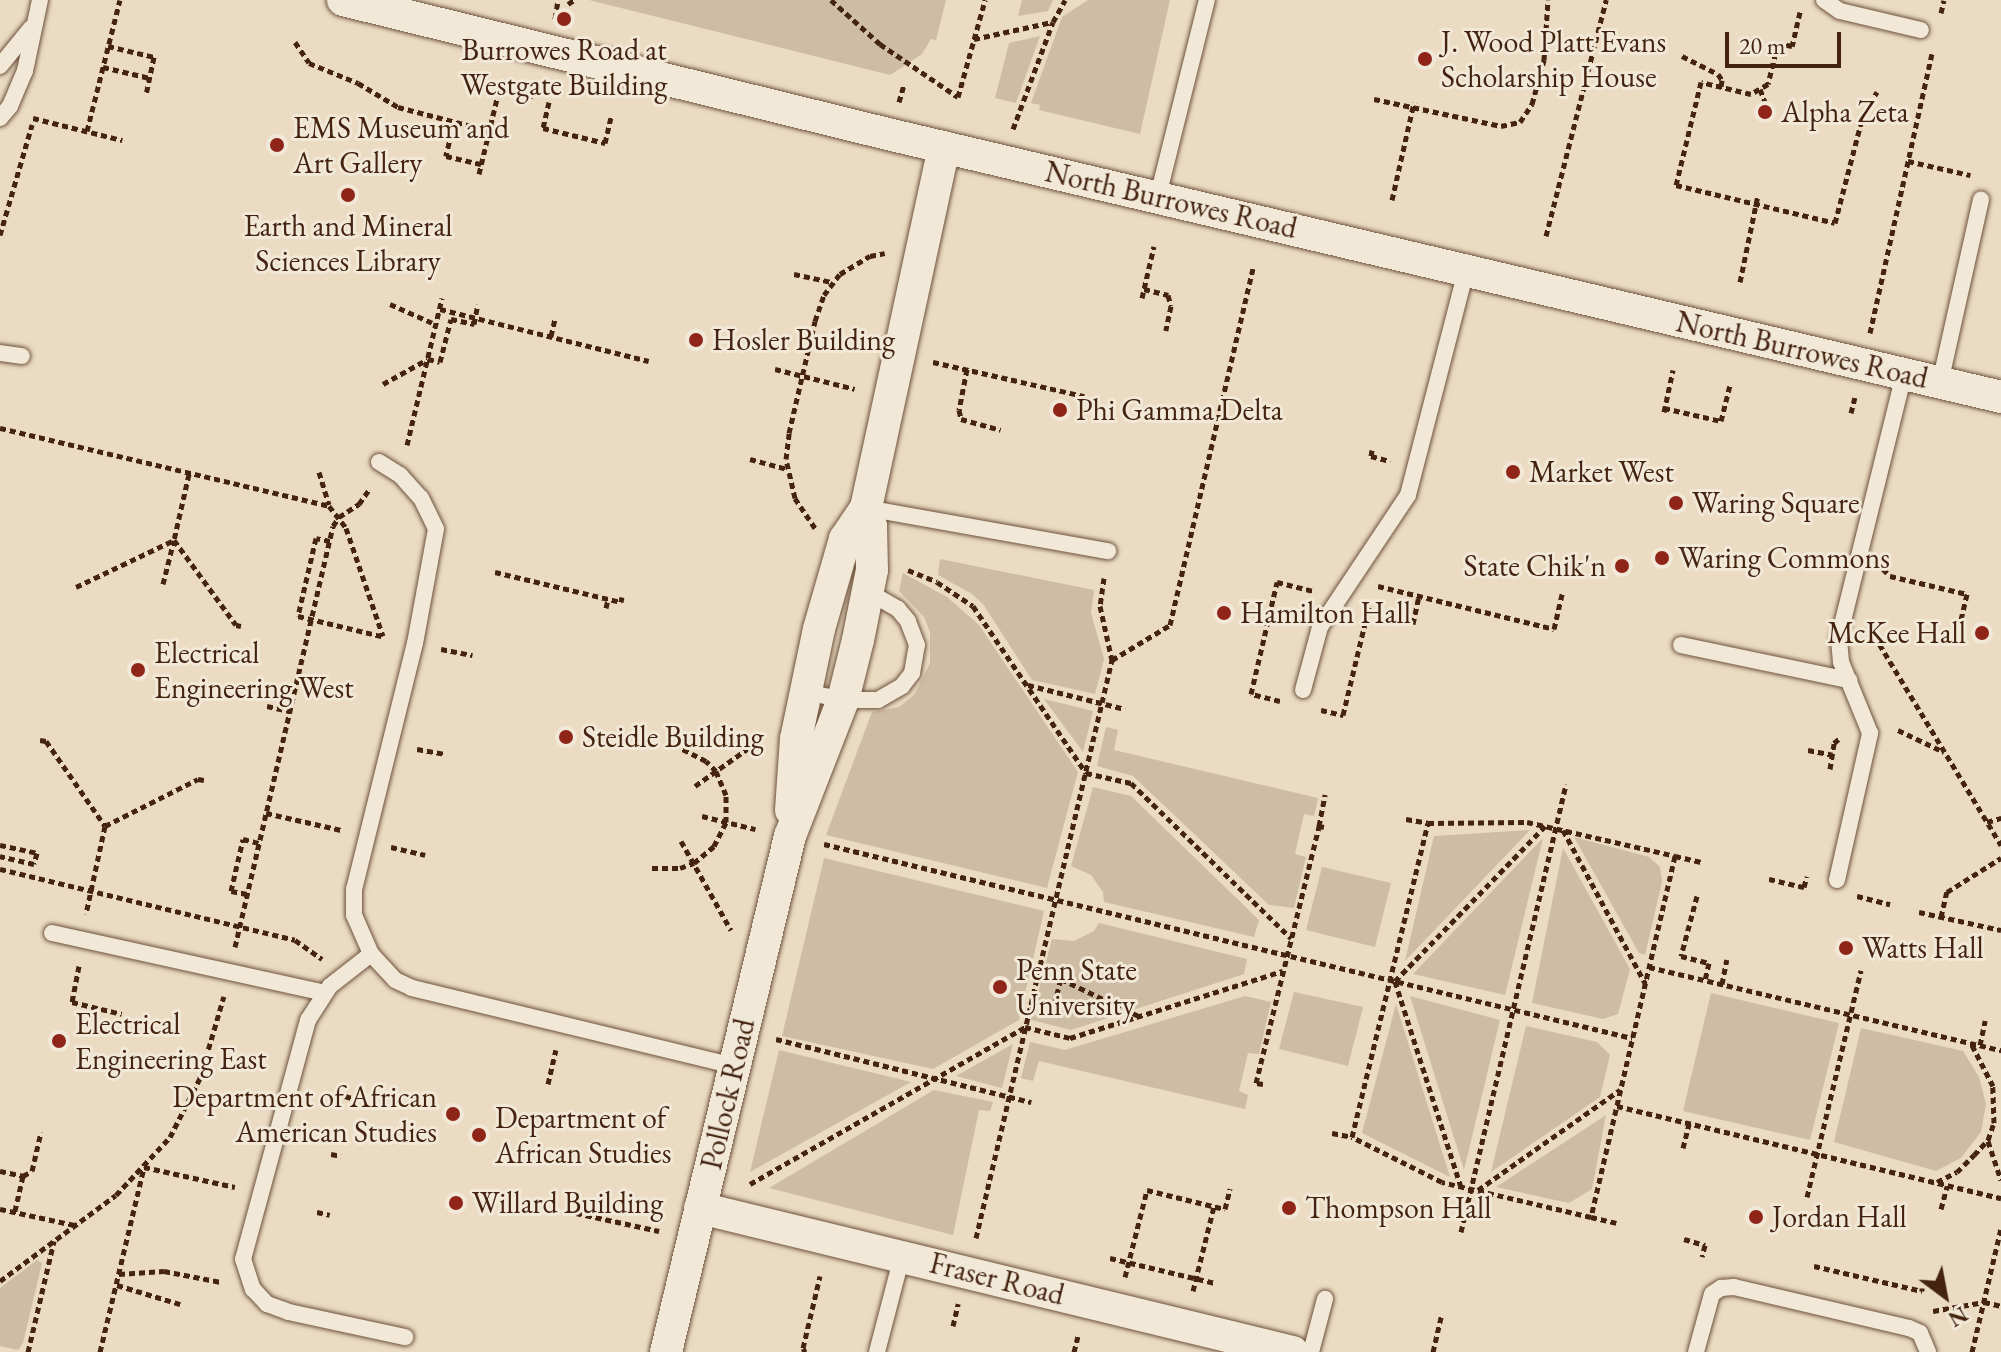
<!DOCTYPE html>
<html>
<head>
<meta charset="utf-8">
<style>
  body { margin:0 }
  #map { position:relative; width:2001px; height:1352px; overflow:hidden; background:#eadbc2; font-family:"EB Garamond",serif }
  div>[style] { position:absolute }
  .green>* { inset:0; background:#cebca4 }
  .path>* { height:5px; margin-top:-2.5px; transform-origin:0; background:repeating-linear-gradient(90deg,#442310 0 6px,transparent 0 10px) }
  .roads { filter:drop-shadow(0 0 2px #6e513c) drop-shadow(0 0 2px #6e513c) }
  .service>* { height:16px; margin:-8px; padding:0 8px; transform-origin:8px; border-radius:8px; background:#f1e8d7 }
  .minor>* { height:32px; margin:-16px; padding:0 16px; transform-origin:16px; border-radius:16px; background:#f1e8d7 }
  .dots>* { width:22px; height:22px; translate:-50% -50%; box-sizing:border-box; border:4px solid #f1e8d7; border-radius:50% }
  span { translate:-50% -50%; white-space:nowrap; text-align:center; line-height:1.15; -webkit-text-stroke:6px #f1e8d7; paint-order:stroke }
  .poi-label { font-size:30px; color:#442310 }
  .left { translate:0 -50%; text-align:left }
  .right { translate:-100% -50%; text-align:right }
  .street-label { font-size:30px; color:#442310 }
  .north { position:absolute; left:1905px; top:1256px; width:80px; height:80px; -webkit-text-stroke:6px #f1e8d7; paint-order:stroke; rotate:148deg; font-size:22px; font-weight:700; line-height:32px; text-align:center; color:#442310 }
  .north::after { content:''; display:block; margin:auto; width:28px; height:36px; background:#442310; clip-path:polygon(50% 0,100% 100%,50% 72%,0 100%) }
  .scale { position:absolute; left:1725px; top:32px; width:116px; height:36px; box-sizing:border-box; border:4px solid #442310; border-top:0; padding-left:10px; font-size:24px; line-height:28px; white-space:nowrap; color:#442310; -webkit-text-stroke:6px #f1e8d7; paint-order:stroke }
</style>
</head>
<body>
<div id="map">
  <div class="green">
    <div style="clip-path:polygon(589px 0,946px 0,936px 40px,931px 39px,922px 54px,890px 75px)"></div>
    <div style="clip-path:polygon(1022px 0,1053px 0,1048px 11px,1018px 16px)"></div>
    <div style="clip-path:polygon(1088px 0,1170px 0,1140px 134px,1039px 110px,1040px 105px,1031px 103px,1062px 17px)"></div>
    <div style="clip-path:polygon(1040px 36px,1016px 103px,995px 98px,1009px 43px)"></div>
    <div style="clip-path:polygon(940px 559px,1094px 590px,1091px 613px,1104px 659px,1095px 694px,1032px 680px,983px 604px,972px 594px,938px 575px)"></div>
    <div style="clip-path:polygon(903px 573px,947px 597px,979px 625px,1078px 772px,1047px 888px,826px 835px,872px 712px,899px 707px,914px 695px,930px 663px,930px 632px,924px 617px,899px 591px)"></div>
    <div style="clip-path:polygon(1044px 699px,1093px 711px,1083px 752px)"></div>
    <div style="clip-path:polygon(1106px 727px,1118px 730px,1114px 750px,1318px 798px,1314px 816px,1304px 814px,1295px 854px,1306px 857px,1294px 908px,1269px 905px,1133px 776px,1097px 766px)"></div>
    <div style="clip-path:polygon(1093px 787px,1131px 796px,1259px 920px,1254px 937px,1104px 902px,1103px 892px,1091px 875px,1071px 866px)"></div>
    <div style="clip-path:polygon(1530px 830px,1405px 961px,1434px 836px)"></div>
    <div style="clip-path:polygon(1574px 837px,1649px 857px,1660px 867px,1662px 882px,1645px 955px,1639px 953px)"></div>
    <div style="clip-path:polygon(1543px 838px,1505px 995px,1413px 974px)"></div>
    <div style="clip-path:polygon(1563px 848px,1630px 969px,1618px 1014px,1603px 1019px,1532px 1003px)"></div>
    <div style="clip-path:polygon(824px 858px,1044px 911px,1019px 1020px,933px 1069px,782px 1036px)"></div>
    <div style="clip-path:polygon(1322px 867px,1391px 883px,1375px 947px,1306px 930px)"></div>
    <div style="clip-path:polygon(1099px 923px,1247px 959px,1244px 974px,1071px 1030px,1031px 1020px,1052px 939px,1074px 941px,1094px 931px)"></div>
    <div style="clip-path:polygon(1294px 992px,1363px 1007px,1348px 1066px,1279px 1049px)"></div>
    <div style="clip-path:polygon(1711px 993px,1839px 1023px,1810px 1140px,1683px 1111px)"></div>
    <div style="clip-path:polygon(1245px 996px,1271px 1002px,1259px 1054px,1248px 1053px,1239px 1091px,1248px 1095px,1245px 1109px,1039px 1061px,1033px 1081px,1021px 1078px,1030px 1042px,1065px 1050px)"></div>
    <div style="clip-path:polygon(1410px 996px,1500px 1020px,1464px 1170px)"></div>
    <div style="clip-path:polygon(1396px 1004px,1450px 1177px,1362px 1133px)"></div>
    <div style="clip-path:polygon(1526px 1026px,1597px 1042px,1610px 1055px,1600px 1097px,1491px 1172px)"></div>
    <div style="clip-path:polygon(1861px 1028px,1963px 1051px,1979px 1077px,1986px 1104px,1981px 1132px,1961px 1158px,1936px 1171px,1834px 1142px)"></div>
    <div style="clip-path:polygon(1013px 1044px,1002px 1088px,956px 1076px)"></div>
    <div style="clip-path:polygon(779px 1050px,911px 1082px,750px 1172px)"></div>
    <div style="clip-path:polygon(934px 1090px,993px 1102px,990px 1111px,979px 1110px,953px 1235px,769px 1188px)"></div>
    <div style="clip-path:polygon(1606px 1115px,1592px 1189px,1569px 1203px,1496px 1187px)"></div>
    <div style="clip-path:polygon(37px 1260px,42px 1263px,23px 1343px,18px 1350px,0 1346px,0 1288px)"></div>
  </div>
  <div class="path">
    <div style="left:831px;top:0;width:66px;rotate:41.9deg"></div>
    <div style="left:880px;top:44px;width:94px;rotate:34.2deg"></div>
    <div style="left:958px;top:97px;width:101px;rotate:-74.4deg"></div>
    <div style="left:568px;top:4px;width:7px;rotate:-34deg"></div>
    <div style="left:1800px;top:12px;width:35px;rotate:103deg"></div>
    <div style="left:1792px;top:46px;width:14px;rotate:-168deg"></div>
    <div style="left:1778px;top:43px;width:42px;rotate:103.7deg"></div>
    <div style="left:1768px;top:84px;width:20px;rotate:150deg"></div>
    <div style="left:1751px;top:94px;width:51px;rotate:-166.5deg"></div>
    <div style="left:1701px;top:82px;width:106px;rotate:103.6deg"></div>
    <div style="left:1676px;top:185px;width:163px;rotate:13.4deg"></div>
    <div style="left:1835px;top:223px;width:115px;rotate:-75.4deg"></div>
    <div style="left:1864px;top:112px;width:24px;rotate:-57deg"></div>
    <div style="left:1941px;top:13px;width:13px;rotate:-77deg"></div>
    <div style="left:555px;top:19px;width:19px;rotate:-81deg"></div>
    <div style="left:974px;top:39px;width:80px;rotate:-12.3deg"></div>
    <div style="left:295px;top:42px;width:25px;rotate:56deg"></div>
    <div style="left:309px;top:63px;width:53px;rotate:22.2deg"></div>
    <div style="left:358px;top:83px;width:47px;rotate:31deg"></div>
    <div style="left:398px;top:107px;width:95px;rotate:14.6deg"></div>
    <div style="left:108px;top:46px;width:47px;rotate:13.4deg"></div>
    <div style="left:154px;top:57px;width:38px;rotate:102deg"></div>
    <div style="left:1682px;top:56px;width:40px;rotate:26.6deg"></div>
    <div style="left:1718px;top:74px;width:7px;rotate:56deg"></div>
    <div style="left:1722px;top:80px;width:7px;rotate:98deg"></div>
    <div style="left:103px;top:67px;width:48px;rotate:13.2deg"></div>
    <div style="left:1760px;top:89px;width:17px;rotate:69deg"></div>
    <div style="left:530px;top:98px;width:16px;rotate:-76deg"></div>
    <div style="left:1374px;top:99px;width:130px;rotate:12deg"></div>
    <div style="left:1501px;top:126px;width:19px;rotate:-12deg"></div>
    <div style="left:1520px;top:122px;width:22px;rotate:-56deg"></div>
    <div style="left:1532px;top:104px;width:46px;rotate:-74.7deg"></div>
    <div style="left:1544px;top:60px;width:60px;rotate:-86.2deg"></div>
    <div style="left:549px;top:102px;width:27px;rotate:103deg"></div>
    <div style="left:543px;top:128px;width:64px;rotate:13.6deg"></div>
    <div style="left:605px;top:143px;width:27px;rotate:-77deg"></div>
    <div style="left:899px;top:102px;width:19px;rotate:-74deg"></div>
    <div style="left:33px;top:118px;width:92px;rotate:13.9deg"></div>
    <div style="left:454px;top:123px;width:34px;rotate:104deg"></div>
    <div style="left:446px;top:156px;width:36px;rotate:13deg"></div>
    <div style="left:1013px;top:129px;width:114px;rotate:-69.5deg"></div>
    <div style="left:1053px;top:22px;width:25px;rotate:-61deg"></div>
    <div style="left:87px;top:131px;width:135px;rotate:-75.9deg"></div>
    <div style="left:1908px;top:161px;width:64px;rotate:12.7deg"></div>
    <div style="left:479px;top:174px;width:86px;rotate:-76.6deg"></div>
    <div style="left:1392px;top:200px;width:100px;rotate:-77.3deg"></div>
    <div style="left:0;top:235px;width:115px;rotate:-73.8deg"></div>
    <div style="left:1546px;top:236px;width:244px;rotate:-75.7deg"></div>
    <div style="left:794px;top:274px;width:39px;rotate:12deg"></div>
    <div style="left:1740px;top:282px;width:89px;rotate:-78.3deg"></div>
    <div style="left:1144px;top:289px;width:25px;rotate:14deg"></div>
    <div style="left:1168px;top:295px;width:11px;rotate:75deg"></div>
    <div style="left:1171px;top:306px;width:25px;rotate:102deg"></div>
    <div style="left:1142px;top:298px;width:53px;rotate:-77deg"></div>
    <div style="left:390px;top:304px;width:51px;rotate:24.1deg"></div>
    <div style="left:440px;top:309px;width:215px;rotate:14deg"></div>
    <div style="left:1870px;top:333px;width:286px;rotate:-77.5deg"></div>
    <div style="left:551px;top:336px;width:17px;rotate:-77deg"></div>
    <div style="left:933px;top:362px;width:155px;rotate:12.7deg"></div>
    <div style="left:775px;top:369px;width:82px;rotate:14deg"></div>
    <div style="left:967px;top:369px;width:42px;rotate:101deg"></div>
    <div style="left:959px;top:410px;width:9px;rotate:77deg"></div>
    <div style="left:961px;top:419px;width:41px;rotate:15.4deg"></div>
    <div style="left:383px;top:384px;width:51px;rotate:-29.1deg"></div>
    <div style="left:428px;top:359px;width:12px;rotate:14deg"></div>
    <div style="left:440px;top:362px;width:44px;rotate:-75.7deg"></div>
    <div style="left:451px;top:319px;width:24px;rotate:12deg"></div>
    <div style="left:474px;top:324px;width:20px;rotate:-79deg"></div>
    <div style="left:1664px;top:408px;width:58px;rotate:12.8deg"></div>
    <div style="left:1721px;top:421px;width:38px;rotate:-76deg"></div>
    <div style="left:1664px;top:412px;width:43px;rotate:-77.9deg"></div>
    <div style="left:1851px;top:413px;width:16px;rotate:-76deg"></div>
    <div style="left:0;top:428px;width:338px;rotate:13.3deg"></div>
    <div style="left:329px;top:506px;width:28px;rotate:52deg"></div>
    <div style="left:346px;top:528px;width:114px;rotate:71.1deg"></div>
    <div style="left:407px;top:445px;width:151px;rotate:-76.6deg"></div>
    <div style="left:1372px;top:450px;width:6px;rotate:99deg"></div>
    <div style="left:1371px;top:456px;width:20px;rotate:15deg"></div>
    <div style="left:750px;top:459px;width:39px;rotate:15deg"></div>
    <div style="left:319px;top:472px;width:34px;rotate:73deg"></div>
    <div style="left:189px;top:474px;width:68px;rotate:102.8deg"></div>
    <div style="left:174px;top:540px;width:105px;rotate:53.9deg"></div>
    <div style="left:236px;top:625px;width:5px;rotate:11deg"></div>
    <div style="left:815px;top:528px;width:36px;rotate:-124deg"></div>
    <div style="left:795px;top:498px;width:40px;rotate:-103deg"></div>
    <div style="left:786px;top:459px;width:26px;rotate:-83deg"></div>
    <div style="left:789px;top:433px;width:115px;rotate:-76.9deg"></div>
    <div style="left:815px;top:321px;width:28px;rotate:-71deg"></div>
    <div style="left:824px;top:295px;width:26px;rotate:-53deg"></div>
    <div style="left:840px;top:274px;width:35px;rotate:-31deg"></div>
    <div style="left:870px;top:256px;width:15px;rotate:-11deg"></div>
    <div style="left:330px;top:541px;width:14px;rotate:-168deg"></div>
    <div style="left:316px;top:538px;width:80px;rotate:103deg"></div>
    <div style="left:298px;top:616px;width:89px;rotate:13.6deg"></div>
    <div style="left:1883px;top:569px;width:10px;rotate:45deg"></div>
    <div style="left:1890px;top:576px;width:79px;rotate:13.2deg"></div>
    <div style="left:1967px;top:594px;width:52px;rotate:103.2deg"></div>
    <div style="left:908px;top:570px;width:31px;rotate:22deg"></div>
    <div style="left:937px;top:582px;width:43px;rotate:33.7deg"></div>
    <div style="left:973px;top:606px;width:202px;rotate:55.9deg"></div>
    <div style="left:1086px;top:773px;width:46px;rotate:12.5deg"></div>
    <div style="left:1131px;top:783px;width:223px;rotate:44.1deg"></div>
    <div style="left:495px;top:572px;width:130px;rotate:13.4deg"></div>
    <div style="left:621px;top:602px;width:5px;rotate:-79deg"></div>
    <div style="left:1104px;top:578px;width:28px;rotate:98deg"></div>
    <div style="left:1100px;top:606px;width:55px;rotate:77.5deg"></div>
    <div style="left:163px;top:584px;width:45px;rotate:-76deg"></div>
    <div style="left:1378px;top:586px;width:181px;rotate:13.7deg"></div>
    <div style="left:1554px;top:629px;width:36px;rotate:-77deg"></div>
    <div style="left:76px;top:587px;width:109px;rotate:-25.6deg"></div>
    <div style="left:606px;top:608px;width:9px;rotate:-77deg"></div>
    <div style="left:1413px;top:624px;width:29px;rotate:-78deg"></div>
    <div style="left:1869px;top:627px;width:255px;rotate:58.8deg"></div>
    <div style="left:441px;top:649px;width:32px;rotate:11deg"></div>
    <div style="left:1028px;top:685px;width:100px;rotate:13.9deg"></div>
    <div style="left:1280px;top:701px;width:30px;rotate:-166deg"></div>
    <div style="left:1251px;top:694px;width:115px;rotate:-76.9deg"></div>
    <div style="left:1277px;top:582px;width:38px;rotate:14deg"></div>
    <div style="left:267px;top:706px;width:23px;rotate:13deg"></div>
    <div style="left:1321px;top:710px;width:23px;rotate:13deg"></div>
    <div style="left:1343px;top:715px;width:111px;rotate:-76.5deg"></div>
    <div style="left:1898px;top:730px;width:51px;rotate:25.6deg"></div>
    <div style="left:40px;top:740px;width:6px;rotate:9deg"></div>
    <div style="left:46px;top:741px;width:103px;rotate:55.2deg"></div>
    <div style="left:105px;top:826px;width:90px;rotate:102.2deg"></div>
    <div style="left:417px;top:749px;width:28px;rotate:10deg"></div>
    <div style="left:1808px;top:750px;width:25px;rotate:11deg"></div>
    <div style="left:1830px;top:769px;width:26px;rotate:-81deg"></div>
    <div style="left:1834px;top:743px;width:8px;rotate:-40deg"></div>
    <div style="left:695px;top:786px;width:80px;rotate:-35.3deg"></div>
    <div style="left:266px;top:813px;width:77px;rotate:12.8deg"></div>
    <div style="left:702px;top:816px;width:55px;rotate:13.8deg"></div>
    <div style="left:1406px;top:819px;width:22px;rotate:10deg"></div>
    <div style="left:1527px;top:822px;width:152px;rotate:12.9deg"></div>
    <div style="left:1675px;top:856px;width:371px;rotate:103.1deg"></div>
    <div style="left:1591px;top:1217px;width:153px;rotate:-166.8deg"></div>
    <div style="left:1442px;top:1182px;width:101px;rotate:-153.4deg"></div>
    <div style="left:1352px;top:1137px;width:323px;rotate:-76.4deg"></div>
    <div style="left:1428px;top:823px;width:99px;rotate:-0.6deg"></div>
    <div style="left:1987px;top:822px;width:15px;rotate:-16deg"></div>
    <div style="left:105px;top:826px;width:104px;rotate:-26.8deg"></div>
    <div style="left:198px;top:779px;width:6px;rotate:9deg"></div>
    <div style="left:1319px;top:826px;width:32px;rotate:-79deg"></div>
    <div style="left:1563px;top:830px;width:174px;rotate:61.8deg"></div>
    <div style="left:681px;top:841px;width:102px;rotate:60.7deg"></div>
    <div style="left:824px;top:844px;width:831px;rotate:13.5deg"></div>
    <div style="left:0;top:845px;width:38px;rotate:12deg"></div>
    <div style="left:37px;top:853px;width:11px;rotate:105deg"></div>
    <div style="left:34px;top:864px;width:35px;rotate:-167deg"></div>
    <div style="left:391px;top:847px;width:35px;rotate:13deg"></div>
    <div style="left:1675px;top:856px;width:28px;rotate:13deg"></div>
    <div style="left:652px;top:868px;width:28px"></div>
    <div style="left:680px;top:868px;width:15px;rotate:-20deg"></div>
    <div style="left:694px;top:863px;width:26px;rotate:-40deg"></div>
    <div style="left:714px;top:846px;width:27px;rotate:-63deg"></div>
    <div style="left:726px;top:822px;width:27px;rotate:-90deg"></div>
    <div style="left:726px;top:795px;width:26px;rotate:-113deg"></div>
    <div style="left:716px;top:771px;width:14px;rotate:-135deg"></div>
    <div style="left:706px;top:761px;width:28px;rotate:-153deg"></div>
    <div style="left:0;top:869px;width:303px;rotate:13.5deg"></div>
    <div style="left:295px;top:940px;width:33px;rotate:35deg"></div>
    <div style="left:1769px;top:879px;width:36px;rotate:13deg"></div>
    <div style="left:1804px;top:887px;width:11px;rotate:-75deg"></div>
    <div style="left:247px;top:894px;width:16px;rotate:-169deg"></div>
    <div style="left:231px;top:891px;width:53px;rotate:-77deg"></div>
    <div style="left:243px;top:839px;width:16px;rotate:14deg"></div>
    <div style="left:1697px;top:896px;width:62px;rotate:104.9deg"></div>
    <div style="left:1681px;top:956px;width:29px;rotate:14deg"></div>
    <div style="left:1709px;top:963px;width:17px;rotate:103deg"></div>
    <div style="left:1857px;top:896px;width:34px;rotate:14deg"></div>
    <div style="left:1919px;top:912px;width:84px;rotate:12.4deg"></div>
    <div style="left:1941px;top:917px;width:26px;rotate:-77deg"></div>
    <div style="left:1947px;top:892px;width:64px;rotate:-32.2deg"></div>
    <div style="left:235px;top:947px;width:432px;rotate:-76.9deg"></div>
    <div style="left:333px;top:526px;width:11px;rotate:-56deg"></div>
    <div style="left:339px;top:517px;width:24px;rotate:-33deg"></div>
    <div style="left:359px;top:504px;width:19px;rotate:-55deg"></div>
    <div style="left:79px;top:966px;width:37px;rotate:101deg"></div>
    <div style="left:72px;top:1002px;width:51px;rotate:13.5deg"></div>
    <div style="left:1649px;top:967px;width:362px;rotate:13.3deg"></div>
    <div style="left:1722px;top:984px;width:25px;rotate:-79deg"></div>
    <div style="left:1030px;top:1009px;width:23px;rotate:13deg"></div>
    <div style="left:1052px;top:1014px;width:36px;rotate:-76deg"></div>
    <div style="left:1061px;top:979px;width:86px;rotate:25.4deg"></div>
    <div style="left:776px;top:1039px;width:263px;rotate:13.9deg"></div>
    <div style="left:1980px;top:1045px;width:25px;rotate:-78deg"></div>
    <div style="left:548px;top:1084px;width:35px;rotate:-77deg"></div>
    <div style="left:1263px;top:1084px;width:7px;rotate:-172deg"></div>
    <div style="left:1256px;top:1083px;width:265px;rotate:-76.2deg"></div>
    <div style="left:1319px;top:826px;width:5px;rotate:11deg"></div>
    <div style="left:345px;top:1096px;width:14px;rotate:17deg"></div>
    <div style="left:1617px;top:1106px;width:395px;rotate:13.5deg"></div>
    <div style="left:1332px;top:1133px;width:20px;rotate:11deg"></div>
    <div style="left:1988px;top:1141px;width:41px;rotate:71.6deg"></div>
    <div style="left:1683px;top:1148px;width:25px;rotate:-76deg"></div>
    <div style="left:331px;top:1154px;width:10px;rotate:11deg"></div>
    <div style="left:0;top:1171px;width:24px;rotate:12deg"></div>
    <div style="left:23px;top:1176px;width:37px;rotate:103deg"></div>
    <div style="left:23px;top:1176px;width:10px;rotate:-29deg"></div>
    <div style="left:32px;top:1171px;width:40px;rotate:-77deg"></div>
    <div style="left:1937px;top:1182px;width:22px;rotate:-27deg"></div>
    <div style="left:1957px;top:1172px;width:24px;rotate:-45deg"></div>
    <div style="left:1974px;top:1155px;width:21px;rotate:-47deg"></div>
    <div style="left:1988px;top:1140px;width:18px;rotate:-71deg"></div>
    <div style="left:1994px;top:1123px;width:37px;rotate:-92deg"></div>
    <div style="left:1993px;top:1086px;width:48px;rotate:-117.1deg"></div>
    <div style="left:750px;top:1184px;width:317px;rotate:-29.7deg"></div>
    <div style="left:1025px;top:1027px;width:46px;rotate:13.7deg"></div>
    <div style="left:1070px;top:1038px;width:223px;rotate:-17.5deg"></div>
    <div style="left:1461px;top:1187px;width:216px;rotate:-107.8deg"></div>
    <div style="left:1395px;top:981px;width:216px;rotate:-45.9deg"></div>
    <div style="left:1478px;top:1190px;width:174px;rotate:-35.2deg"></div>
    <div style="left:1807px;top:1197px;width:233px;rotate:-76.6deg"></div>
    <div style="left:0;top:1209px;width:76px;rotate:12.2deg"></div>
    <div style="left:1941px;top:1209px;width:24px;rotate:-75deg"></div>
    <div style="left:317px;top:1212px;width:13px;rotate:13deg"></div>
    <div style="left:576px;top:1213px;width:85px;rotate:12.2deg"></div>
    <div style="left:1591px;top:1217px;width:26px;rotate:13deg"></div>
    <div style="left:1461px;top:1232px;width:460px;rotate:-76.8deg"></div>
    <div style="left:976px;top:1238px;width:594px;rotate:-76.76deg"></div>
    <div style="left:1112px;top:660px;width:68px;rotate:-31.1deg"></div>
    <div style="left:1170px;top:625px;width:366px;rotate:-76.9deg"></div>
    <div style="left:1684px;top:1239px;width:22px;rotate:16deg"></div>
    <div style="left:1705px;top:1245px;width:12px;rotate:104deg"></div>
    <div style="left:1110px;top:1258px;width:108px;rotate:13.4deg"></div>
    <div style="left:1814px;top:1266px;width:111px;rotate:13deg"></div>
    <div style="left:1922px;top:1291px;width:3px;rotate:-90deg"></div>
    <div style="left:119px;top:1274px;width:45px;rotate:-3.8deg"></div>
    <div style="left:164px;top:1271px;width:58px;rotate:10.9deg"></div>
    <div style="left:1125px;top:1277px;width:90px;rotate:-75.8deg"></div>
    <div style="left:1147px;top:1190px;width:80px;rotate:13.7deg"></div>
    <div style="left:1225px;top:1209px;width:21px;rotate:-76deg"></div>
    <div style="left:0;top:1281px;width:144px;rotate:-36.6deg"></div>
    <div style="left:116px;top:1195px;width:79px;rotate:-47deg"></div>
    <div style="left:170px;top:1137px;width:66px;rotate:-63deg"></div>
    <div style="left:200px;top:1078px;width:85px;rotate:-73.7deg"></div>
    <div style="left:117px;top:1285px;width:66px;rotate:16.8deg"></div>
    <div style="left:1193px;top:1291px;width:88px;rotate:-76.1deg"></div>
    <div style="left:1933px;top:1311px;width:52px;rotate:-10deg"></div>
    <div style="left:1984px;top:1302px;width:17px;rotate:13deg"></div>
    <div style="left:953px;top:1326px;width:23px;rotate:-77deg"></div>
    <div style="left:28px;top:1352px;width:114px;rotate:-76.8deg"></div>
    <div style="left:100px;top:1352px;width:190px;rotate:-76.6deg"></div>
    <div style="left:144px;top:1167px;width:93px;rotate:12.4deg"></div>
    <div style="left:805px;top:1352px;width:4px;rotate:-117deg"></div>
    <div style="left:803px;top:1348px;width:74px;rotate:-76.7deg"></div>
    <div style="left:1074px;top:1352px;width:16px;rotate:-76deg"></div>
    <div style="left:1433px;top:1352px;width:37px;rotate:-77deg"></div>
    <div style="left:1972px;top:1352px;width:127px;rotate:-76.8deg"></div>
  </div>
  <div class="roads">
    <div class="service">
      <div style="left:1824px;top:0;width:19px;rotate:35deg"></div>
      <div style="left:1840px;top:11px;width:83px;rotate:13.2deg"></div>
      <div style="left:0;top:66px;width:49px;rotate:-50.8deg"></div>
      <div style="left:0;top:118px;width:16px;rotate:-50deg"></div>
      <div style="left:10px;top:106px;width:38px;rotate:-67deg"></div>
      <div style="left:25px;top:71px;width:73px;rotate:-78.1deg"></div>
      <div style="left:1158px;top:196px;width:202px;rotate:-76deg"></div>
      <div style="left:0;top:353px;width:22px;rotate:8deg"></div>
      <div style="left:1940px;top:383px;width:188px;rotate:-77.4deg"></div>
      <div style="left:379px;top:462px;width:25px;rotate:32deg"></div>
      <div style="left:400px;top:475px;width:31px;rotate:48deg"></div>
      <div style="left:421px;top:498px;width:34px;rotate:64deg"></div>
      <div style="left:436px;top:529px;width:116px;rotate:100.4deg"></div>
      <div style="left:415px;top:643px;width:253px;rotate:103.9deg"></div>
      <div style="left:354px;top:889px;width:26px;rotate:90deg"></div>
      <div style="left:354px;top:915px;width:43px;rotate:66.4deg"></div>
      <div style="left:371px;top:954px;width:35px;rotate:47deg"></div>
      <div style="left:395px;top:980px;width:19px;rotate:25deg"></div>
      <div style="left:412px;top:988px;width:332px;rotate:13.6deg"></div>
      <div style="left:866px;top:508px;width:246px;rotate:10.1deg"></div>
      <div style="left:1681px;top:645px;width:172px;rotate:11.8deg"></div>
      <div style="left:1303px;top:690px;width:65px;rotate:-74.9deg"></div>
      <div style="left:1320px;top:627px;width:159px;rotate:-56.3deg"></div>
      <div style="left:1408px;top:495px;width:232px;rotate:-75.5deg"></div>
      <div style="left:806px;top:692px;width:38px;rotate:12deg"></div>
      <div style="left:843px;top:700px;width:35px"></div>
      <div style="left:878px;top:700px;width:28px;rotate:-30deg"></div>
      <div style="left:902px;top:686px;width:16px;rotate:-52deg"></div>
      <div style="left:912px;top:673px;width:28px;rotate:-80deg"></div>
      <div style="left:917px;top:645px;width:26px;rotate:-111deg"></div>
      <div style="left:908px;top:621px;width:16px;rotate:-130deg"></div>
      <div style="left:898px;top:609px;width:34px;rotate:-150deg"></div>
      <div style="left:1837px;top:880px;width:151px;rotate:-77.3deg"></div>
      <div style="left:1870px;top:733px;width:77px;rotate:-112.2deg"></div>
      <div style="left:1841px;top:662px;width:25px;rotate:-95deg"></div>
      <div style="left:1839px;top:637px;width:271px;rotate:-76.1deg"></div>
      <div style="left:52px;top:933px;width:279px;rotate:12.4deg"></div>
      <div style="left:371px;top:954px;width:52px;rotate:142deg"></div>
      <div style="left:330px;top:986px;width:40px;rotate:122.9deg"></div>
      <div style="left:308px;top:1020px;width:248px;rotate:105.2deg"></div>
      <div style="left:243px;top:1259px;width:32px;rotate:72deg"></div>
      <div style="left:253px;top:1289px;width:21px;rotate:47deg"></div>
      <div style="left:267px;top:1304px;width:23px;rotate:20deg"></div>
      <div style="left:289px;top:1312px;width:119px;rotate:12.2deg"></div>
      <div style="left:877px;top:1352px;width:99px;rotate:-75.4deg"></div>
      <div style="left:1311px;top:1352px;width:55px;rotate:-75.2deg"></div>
      <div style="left:1696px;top:1352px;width:60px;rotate:-74.6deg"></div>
      <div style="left:1712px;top:1294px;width:11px;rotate:-34deg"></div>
      <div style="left:1721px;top:1288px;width:13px;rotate:-4deg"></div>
      <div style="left:1734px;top:1287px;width:180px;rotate:13.2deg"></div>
      <div style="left:1909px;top:1328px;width:12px;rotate:24deg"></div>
      <div style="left:1920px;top:1333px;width:21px;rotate:67deg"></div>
    </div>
    <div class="minor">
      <div style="left:343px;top:0;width:565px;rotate:13.82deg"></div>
      <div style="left:892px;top:135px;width:1140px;rotate:13.29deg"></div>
      <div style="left:791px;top:810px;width:71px;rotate:-86deg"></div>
      <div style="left:796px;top:739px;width:112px;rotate:-78.2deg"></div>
      <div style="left:819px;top:629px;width:94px;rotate:-73.9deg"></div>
      <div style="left:845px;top:539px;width:37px;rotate:-56deg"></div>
      <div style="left:866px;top:508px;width:369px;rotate:-77.8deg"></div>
      <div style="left:700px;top:1208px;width:610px;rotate:13.65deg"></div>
      <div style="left:666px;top:1352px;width:531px;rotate:-76.49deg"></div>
      <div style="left:790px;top:836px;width:146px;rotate:-68.7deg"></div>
      <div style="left:843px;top:700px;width:62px;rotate:-76deg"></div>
      <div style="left:858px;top:640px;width:71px;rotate:-78.7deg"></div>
      <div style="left:872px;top:570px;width:44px;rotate:-91.3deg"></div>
      <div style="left:871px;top:526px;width:19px;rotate:-106deg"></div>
    </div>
  </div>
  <div class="dots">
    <div style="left:564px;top:19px;background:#8f2418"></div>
    <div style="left:1425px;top:59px;background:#8f2418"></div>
    <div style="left:1765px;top:112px;background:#8f2418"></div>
    <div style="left:277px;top:145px;background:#8f2418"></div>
    <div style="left:348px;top:195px;background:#8f2418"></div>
    <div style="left:696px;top:340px;background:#8f2418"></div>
    <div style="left:1060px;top:410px;background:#8f2418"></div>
    <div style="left:1513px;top:472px;background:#8f2418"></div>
    <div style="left:1676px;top:503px;background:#8f2418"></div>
    <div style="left:1662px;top:558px;background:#8f2418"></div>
    <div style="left:1622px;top:566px;background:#8f2418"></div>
    <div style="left:1224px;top:613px;background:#8f2418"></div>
    <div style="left:1982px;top:633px;background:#8f2418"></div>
    <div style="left:138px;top:670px;background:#8f2418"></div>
    <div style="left:566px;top:737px;background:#8f2418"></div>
    <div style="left:1846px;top:948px;background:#8f2418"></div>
    <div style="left:1000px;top:987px;background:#8f2418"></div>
    <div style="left:59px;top:1041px;background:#8f2418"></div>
    <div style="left:453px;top:1114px;background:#8f2418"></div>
    <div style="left:479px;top:1135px;background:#8f2418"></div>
    <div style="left:456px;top:1203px;background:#8f2418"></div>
    <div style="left:1289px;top:1208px;background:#8f2418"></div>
    <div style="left:1756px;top:1217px;background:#8f2418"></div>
  </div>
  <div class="poi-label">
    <span class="left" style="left:1441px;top:59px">J. Wood Platt Evans<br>Scholarship House</span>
    <span style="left:564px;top:67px">Burrowes Road at<br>Westgate Building</span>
    <span class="left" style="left:1781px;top:112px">Alpha Zeta</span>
    <span class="left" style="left:293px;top:145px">EMS Museum and<br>Art Gallery</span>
    <span style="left:348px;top:243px">Earth and Mineral<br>Sciences Library</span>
    <span class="left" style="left:712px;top:340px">Hosler Building</span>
    <span class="left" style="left:1076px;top:410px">Phi Gamma Delta</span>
    <span class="left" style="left:1529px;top:472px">Market West</span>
    <span class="left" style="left:1692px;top:503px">Waring Square</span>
    <span class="left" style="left:1678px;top:558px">Waring Commons</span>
    <span class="right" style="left:1606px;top:566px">State Chik'n</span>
    <span class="left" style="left:1240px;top:613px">Hamilton Hall</span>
    <span class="right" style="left:1966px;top:633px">McKee Hall</span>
    <span class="left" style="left:154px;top:670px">Electrical<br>Engineering West</span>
    <span class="left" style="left:582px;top:737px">Steidle Building</span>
    <span class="left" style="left:1862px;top:948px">Watts Hall</span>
    <span class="left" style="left:1016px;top:987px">Penn State<br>University</span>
    <span class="left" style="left:75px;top:1041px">Electrical<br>Engineering East</span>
    <span class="right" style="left:437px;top:1114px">Department of African<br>American Studies</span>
    <span class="left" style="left:495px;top:1135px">Department of<br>African Studies</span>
    <span class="left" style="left:472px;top:1203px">Willard Building</span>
    <span class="left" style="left:1305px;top:1208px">Thompson Hall</span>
    <span class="left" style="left:1772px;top:1217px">Jordan Hall</span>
  </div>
  <div class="street-label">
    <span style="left:1171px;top:200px;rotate:13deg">North Burrowes Road</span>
    <span style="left:1802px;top:350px;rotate:13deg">North Burrowes Road</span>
    <span style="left:728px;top:1094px;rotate:-77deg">Pollock Road</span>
    <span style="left:997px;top:1279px;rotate:14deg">Fraser Road</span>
  </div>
  <div class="north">N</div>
  <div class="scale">20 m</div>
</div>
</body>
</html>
